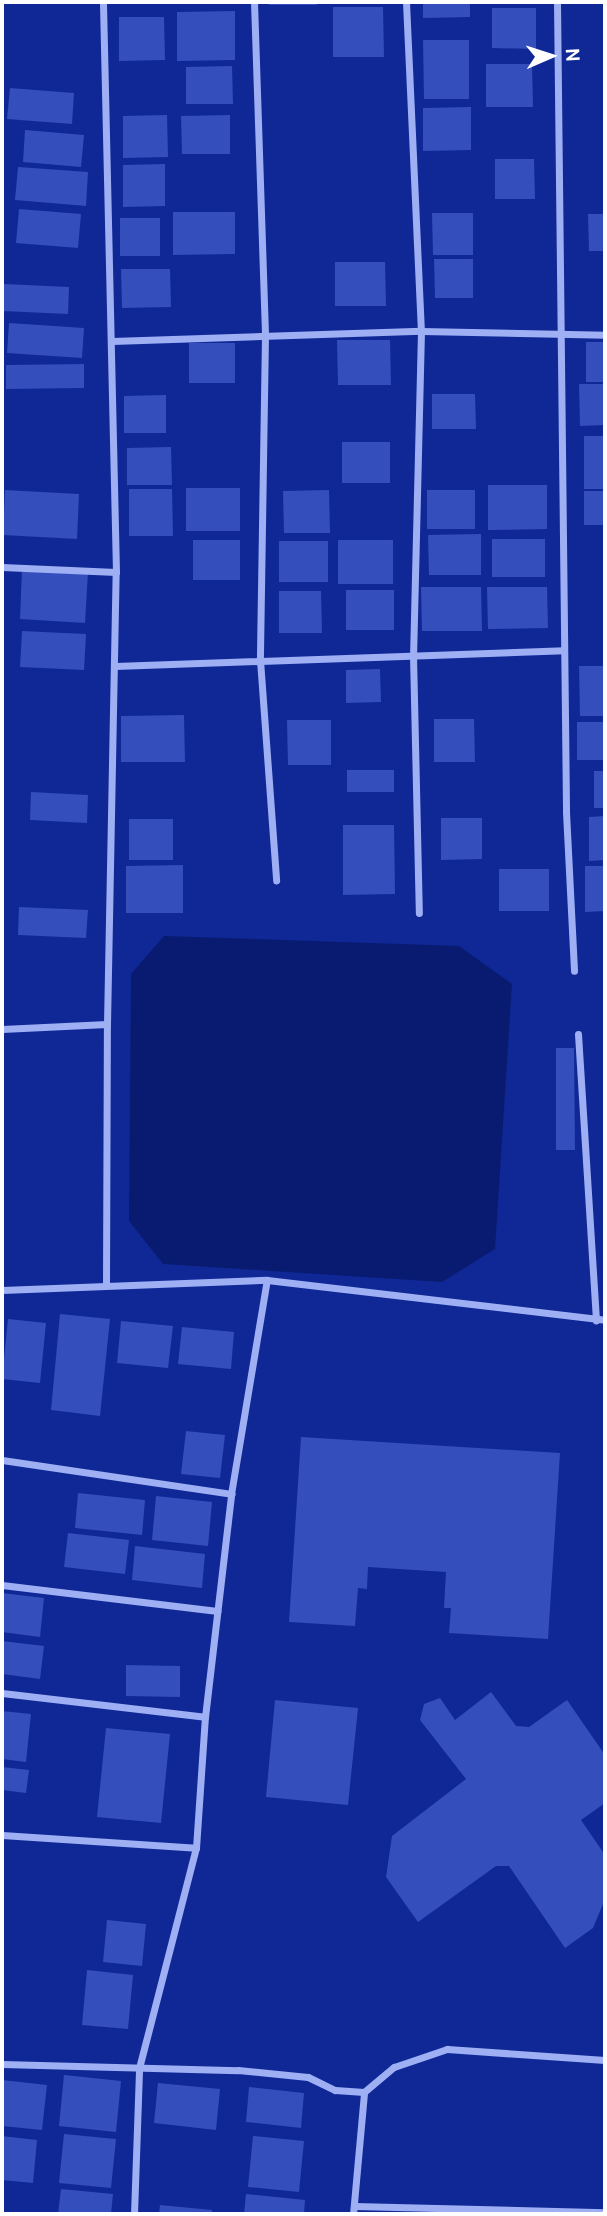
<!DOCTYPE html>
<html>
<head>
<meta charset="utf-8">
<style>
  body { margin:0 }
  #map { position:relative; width:607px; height:2216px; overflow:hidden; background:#0f2895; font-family:Cabin,sans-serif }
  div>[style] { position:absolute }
  .water>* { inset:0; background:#091b71 }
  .building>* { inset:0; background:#344ebc }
  .street>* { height:7px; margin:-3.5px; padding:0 3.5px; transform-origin:3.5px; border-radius:3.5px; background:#9eaff4 }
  span { translate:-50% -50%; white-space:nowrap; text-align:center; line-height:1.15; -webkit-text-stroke:5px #0f2895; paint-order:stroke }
  .frame { position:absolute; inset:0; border:4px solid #fff; pointer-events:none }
  .north { position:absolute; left:516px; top:21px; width:70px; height:70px; -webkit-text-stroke:5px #0f2895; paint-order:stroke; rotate:87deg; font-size:19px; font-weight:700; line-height:28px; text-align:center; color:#fff }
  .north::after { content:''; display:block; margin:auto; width:24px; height:32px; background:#fff; clip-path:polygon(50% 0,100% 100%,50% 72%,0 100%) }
</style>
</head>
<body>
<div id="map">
  <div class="water">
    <div style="clip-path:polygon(164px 936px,459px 946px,512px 984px,495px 1249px,442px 1282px,163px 1264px,129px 1221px,131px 974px)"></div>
  </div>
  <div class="building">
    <div style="clip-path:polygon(269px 2px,317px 2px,317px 5px,269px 5px)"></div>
    <div style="clip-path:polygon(423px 2px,470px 2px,470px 17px,423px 18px)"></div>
    <div style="clip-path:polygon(333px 7px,383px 7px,384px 57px,333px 57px)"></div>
    <div style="clip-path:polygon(492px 8px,536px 8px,536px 49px,492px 48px)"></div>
    <div style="clip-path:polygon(235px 11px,235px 60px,177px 61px,177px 12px)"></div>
    <div style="clip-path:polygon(119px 17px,164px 17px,165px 60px,119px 61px)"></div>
    <div style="clip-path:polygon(423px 40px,469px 40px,469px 99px,424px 99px)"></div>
    <div style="clip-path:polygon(486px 64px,532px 64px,533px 107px,486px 107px)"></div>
    <div style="clip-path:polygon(232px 66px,233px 104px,186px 104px,186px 67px)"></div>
    <div style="clip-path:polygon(10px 88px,74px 93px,72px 124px,7px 119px)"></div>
    <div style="clip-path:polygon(471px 107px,471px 150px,423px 151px,423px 108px)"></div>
    <div style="clip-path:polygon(167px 115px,168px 157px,123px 158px,123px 116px)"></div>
    <div style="clip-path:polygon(230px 115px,230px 154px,182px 154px,181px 116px)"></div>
    <div style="clip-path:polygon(25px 130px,84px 135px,81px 167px,23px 162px)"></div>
    <div style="clip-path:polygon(495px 159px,534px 159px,535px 199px,495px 199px)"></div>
    <div style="clip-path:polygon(165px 164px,165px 206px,123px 207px,123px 165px)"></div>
    <div style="clip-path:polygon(18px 167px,88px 172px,86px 206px,15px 200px)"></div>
    <div style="clip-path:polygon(19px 209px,81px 214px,78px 248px,16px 243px)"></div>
    <div style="clip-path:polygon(173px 212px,235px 212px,235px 254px,173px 255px)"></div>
    <div style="clip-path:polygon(432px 213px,473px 213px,473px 255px,433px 255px)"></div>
    <div style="clip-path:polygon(588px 214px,605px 214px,605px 251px,589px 251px)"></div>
    <div style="clip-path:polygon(120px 218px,160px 218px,160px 256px,120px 256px)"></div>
    <div style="clip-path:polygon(434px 259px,473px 259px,473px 298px,435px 298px)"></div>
    <div style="clip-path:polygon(335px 262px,385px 262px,386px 306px,335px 306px)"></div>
    <div style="clip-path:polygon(121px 269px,170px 269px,171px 307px,122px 308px)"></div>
    <div style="clip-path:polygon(4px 284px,69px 287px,68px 314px,2px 311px)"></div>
    <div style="clip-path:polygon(9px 323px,84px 328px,82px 358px,7px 353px)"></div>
    <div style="clip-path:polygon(337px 340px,390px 340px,391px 385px,338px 385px)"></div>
    <div style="clip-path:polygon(586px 342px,605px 342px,605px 382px,586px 382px)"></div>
    <div style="clip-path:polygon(189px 343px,235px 343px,235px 383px,189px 383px)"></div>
    <div style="clip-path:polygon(84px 364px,84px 388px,6px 389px,6px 365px)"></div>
    <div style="clip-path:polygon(579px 384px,605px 384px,605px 425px,580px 426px)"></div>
    <div style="clip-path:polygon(432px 394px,475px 394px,476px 429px,432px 429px)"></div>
    <div style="clip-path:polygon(166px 395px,166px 433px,124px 433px,124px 396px)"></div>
    <div style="clip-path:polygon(584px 436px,605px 436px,605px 489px,584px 489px)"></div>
    <div style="clip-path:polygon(342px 442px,390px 442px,390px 483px,342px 483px)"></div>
    <div style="clip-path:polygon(171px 447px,172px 485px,127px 485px,127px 448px)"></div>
    <div style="clip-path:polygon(488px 485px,547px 485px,547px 529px,488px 530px)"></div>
    <div style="clip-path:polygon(186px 488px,240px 488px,240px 531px,186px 531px)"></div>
    <div style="clip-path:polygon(129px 489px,172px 489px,173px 536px,129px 536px)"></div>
    <div style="clip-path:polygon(5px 490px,79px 494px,77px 539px,3px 535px)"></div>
    <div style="clip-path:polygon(329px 490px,330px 533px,284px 533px,283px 491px)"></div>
    <div style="clip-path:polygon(427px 490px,475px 490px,475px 529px,427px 529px)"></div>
    <div style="clip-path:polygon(584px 491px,605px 491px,605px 525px,584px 525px)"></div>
    <div style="clip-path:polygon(481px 534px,481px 575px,429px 575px,428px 535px)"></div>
    <div style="clip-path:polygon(492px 539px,545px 539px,545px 577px,492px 577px)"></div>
    <div style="clip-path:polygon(193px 540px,240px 540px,240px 580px,193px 580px)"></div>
    <div style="clip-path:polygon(338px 540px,393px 540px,393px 584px,338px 584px)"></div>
    <div style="clip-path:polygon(279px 541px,328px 541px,328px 582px,279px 582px)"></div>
    <div style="clip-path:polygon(22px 569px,88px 572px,85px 623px,20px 619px)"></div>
    <div style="clip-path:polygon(421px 587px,481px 587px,482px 631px,422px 631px)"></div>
    <div style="clip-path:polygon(487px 587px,547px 587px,548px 628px,488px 629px)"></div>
    <div style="clip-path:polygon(346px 590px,394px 590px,394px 630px,346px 630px)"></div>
    <div style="clip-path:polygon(279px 591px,321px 591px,322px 633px,279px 633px)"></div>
    <div style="clip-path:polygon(22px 631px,86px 634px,84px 670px,20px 667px)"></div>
    <div style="clip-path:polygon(579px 666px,605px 666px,605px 716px,580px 716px)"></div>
    <div style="clip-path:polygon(380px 669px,381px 702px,346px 703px,346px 670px)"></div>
    <div style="clip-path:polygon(184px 715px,185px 762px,121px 762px,121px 716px)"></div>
    <div style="clip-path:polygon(434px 719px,474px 719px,475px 762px,434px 762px)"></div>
    <div style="clip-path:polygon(287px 720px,331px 720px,331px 765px,288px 765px)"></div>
    <div style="clip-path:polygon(577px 722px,605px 722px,605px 760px,577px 760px)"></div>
    <div style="clip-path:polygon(347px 770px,394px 770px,394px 792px,347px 792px)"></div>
    <div style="clip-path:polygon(594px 771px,605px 771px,605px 808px,594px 808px)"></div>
    <div style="clip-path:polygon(31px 792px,88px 795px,87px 823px,30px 820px)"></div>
    <div style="clip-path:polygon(605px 816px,605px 860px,589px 861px,589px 817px)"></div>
    <div style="clip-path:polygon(441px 818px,482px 818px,482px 859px,441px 860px)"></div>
    <div style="clip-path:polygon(129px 819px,173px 819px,173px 860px,129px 860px)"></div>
    <div style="clip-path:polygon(343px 825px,394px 825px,395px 894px,343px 895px)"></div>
    <div style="clip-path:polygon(183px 865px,183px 913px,126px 913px,126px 866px)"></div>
    <div style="clip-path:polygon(585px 866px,605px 866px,605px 911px,585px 912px)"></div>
    <div style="clip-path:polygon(499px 869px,549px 869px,549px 911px,499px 911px)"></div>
    <div style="clip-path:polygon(19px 907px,88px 910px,86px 938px,18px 935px)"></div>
    <div style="clip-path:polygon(556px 1048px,574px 1048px,575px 1150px,556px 1150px)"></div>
    <div style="clip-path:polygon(60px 1314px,110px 1319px,100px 1416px,51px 1410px)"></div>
    <div style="clip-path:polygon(8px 1319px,46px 1323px,40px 1383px,2px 1379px)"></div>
    <div style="clip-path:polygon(121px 1321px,173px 1326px,168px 1368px,117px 1363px)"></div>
    <div style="clip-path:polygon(182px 1327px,234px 1332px,231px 1369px,178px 1364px)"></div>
    <div style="clip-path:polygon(186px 1431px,225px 1435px,220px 1478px,181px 1474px)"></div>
    <div style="clip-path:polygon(301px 1437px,560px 1453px,548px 1639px,449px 1633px,451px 1608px,444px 1608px,446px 1572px,368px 1567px,367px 1589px,358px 1588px,355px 1626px,289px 1622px)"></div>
    <div style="clip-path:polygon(78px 1493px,145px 1500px,142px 1535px,75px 1528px)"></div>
    <div style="clip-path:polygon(156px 1496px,212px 1502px,208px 1546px,152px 1540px)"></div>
    <div style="clip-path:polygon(68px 1533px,129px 1540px,125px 1574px,64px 1567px)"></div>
    <div style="clip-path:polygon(135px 1546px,205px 1554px,202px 1588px,132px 1580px)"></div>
    <div style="clip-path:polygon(2px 1593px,44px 1598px,40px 1637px,2px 1632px)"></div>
    <div style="clip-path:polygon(2px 1641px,44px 1646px,40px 1679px,2px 1674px)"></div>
    <div style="clip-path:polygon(126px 1665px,180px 1666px,180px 1697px,126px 1696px)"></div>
    <div style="clip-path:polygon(491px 1692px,516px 1726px,529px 1727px,567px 1700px,605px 1755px,605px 1803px,581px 1820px,605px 1855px,605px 1899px,593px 1928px,565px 1948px,509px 1866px,496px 1866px,418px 1922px,386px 1877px,392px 1836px,466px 1779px,420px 1720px,424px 1704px,440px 1698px,455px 1720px)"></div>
    <div style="clip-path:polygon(275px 1700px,358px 1708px,348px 1805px,266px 1797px)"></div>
    <div style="clip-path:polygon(2px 1711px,31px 1714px,26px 1762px,2px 1759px)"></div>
    <div style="clip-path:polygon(106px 1728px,170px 1734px,161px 1823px,97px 1817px)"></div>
    <div style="clip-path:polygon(2px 1767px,29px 1770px,26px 1793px,2px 1790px)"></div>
    <div style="clip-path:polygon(107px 1920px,146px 1924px,142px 1966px,103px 1962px)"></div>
    <div style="clip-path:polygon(87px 1970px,133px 1975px,128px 2029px,82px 2025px)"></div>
    <div style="clip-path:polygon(64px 2075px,121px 2081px,116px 2132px,59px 2126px)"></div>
    <div style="clip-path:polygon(2px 2080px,47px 2085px,42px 2130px,2px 2126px)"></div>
    <div style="clip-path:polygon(158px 2083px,220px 2089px,216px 2130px,154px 2123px)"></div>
    <div style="clip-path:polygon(249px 2087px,304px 2093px,301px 2128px,246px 2122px)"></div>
    <div style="clip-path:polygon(64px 2134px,116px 2139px,111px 2188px,59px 2183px)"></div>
    <div style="clip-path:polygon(2px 2136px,37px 2140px,33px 2183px,2px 2180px)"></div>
    <div style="clip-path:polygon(253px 2136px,304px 2141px,299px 2192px,248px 2187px)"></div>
    <div style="clip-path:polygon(61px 2189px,113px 2194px,111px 2214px,58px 2214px)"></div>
    <div style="clip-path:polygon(246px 2194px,305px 2200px,304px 2214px,244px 2214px)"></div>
    <div style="clip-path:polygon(160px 2205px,212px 2210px,212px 2214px,159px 2214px)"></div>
  </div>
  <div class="street">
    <div style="left:254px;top:2px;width:333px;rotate:88.1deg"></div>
    <div style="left:265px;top:335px;width:325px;rotate:90.9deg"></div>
    <div style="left:260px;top:660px;width:221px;rotate:85.8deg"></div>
    <div style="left:406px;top:2px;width:329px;rotate:87.4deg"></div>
    <div style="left:421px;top:331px;width:324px;rotate:91.4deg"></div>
    <div style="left:413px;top:655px;width:258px;rotate:88.7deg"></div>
    <div style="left:557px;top:2px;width:810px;rotate:89.36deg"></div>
    <div style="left:566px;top:812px;width:159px;rotate:87.1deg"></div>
    <div style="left:112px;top:341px;width:309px;rotate:-1.9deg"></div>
    <div style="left:421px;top:331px;width:184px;rotate:1.2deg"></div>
    <div style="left:2px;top:567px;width:114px;rotate:2.5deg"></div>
    <div style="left:115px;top:666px;width:449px;rotate:-2deg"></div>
    <div style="left:2px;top:1029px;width:105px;rotate:-2.7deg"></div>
    <div style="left:107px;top:1024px;width:452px;rotate:-88.9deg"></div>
    <div style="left:116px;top:572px;width:570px;rotate:-91.31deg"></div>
    <div style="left:578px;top:1034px;width:287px;rotate:86.4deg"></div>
    <div style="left:106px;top:1286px;width:262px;rotate:-89.8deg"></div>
    <div style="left:2px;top:1290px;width:265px;rotate:-2.2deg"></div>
    <div style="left:2px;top:1460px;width:232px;rotate:8.4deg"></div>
    <div style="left:2px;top:1585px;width:217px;rotate:6.9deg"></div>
    <div style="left:2px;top:1693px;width:204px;rotate:6.7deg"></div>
    <div style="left:2px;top:1835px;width:194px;rotate:3.8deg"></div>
    <div style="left:2px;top:2064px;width:236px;rotate:1.5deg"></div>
    <div style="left:238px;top:2070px;width:70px;rotate:5.7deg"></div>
    <div style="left:308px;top:2077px;width:30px;rotate:26deg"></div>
    <div style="left:335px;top:2090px;width:29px;rotate:4deg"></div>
    <div style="left:354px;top:2206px;width:251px;rotate:1.4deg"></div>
    <div style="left:134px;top:2214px;width:146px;rotate:-88deg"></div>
    <div style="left:139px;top:2068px;width:227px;rotate:-75.5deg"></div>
    <div style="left:196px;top:1848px;width:131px;rotate:-86.1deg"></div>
    <div style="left:205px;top:1717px;width:225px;rotate:-83.3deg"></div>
    <div style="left:231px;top:1494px;width:217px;rotate:-80.5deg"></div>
    <div style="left:267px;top:1280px;width:340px;rotate:6.7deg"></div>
    <div style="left:353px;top:2214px;width:122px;rotate:-84.8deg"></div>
    <div style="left:364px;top:2092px;width:39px;rotate:-40deg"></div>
    <div style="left:394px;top:2067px;width:56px;rotate:-18.8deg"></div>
    <div style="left:447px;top:2049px;width:158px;rotate:4deg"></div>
  </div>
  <div class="frame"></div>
  <div class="north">N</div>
</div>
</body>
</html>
